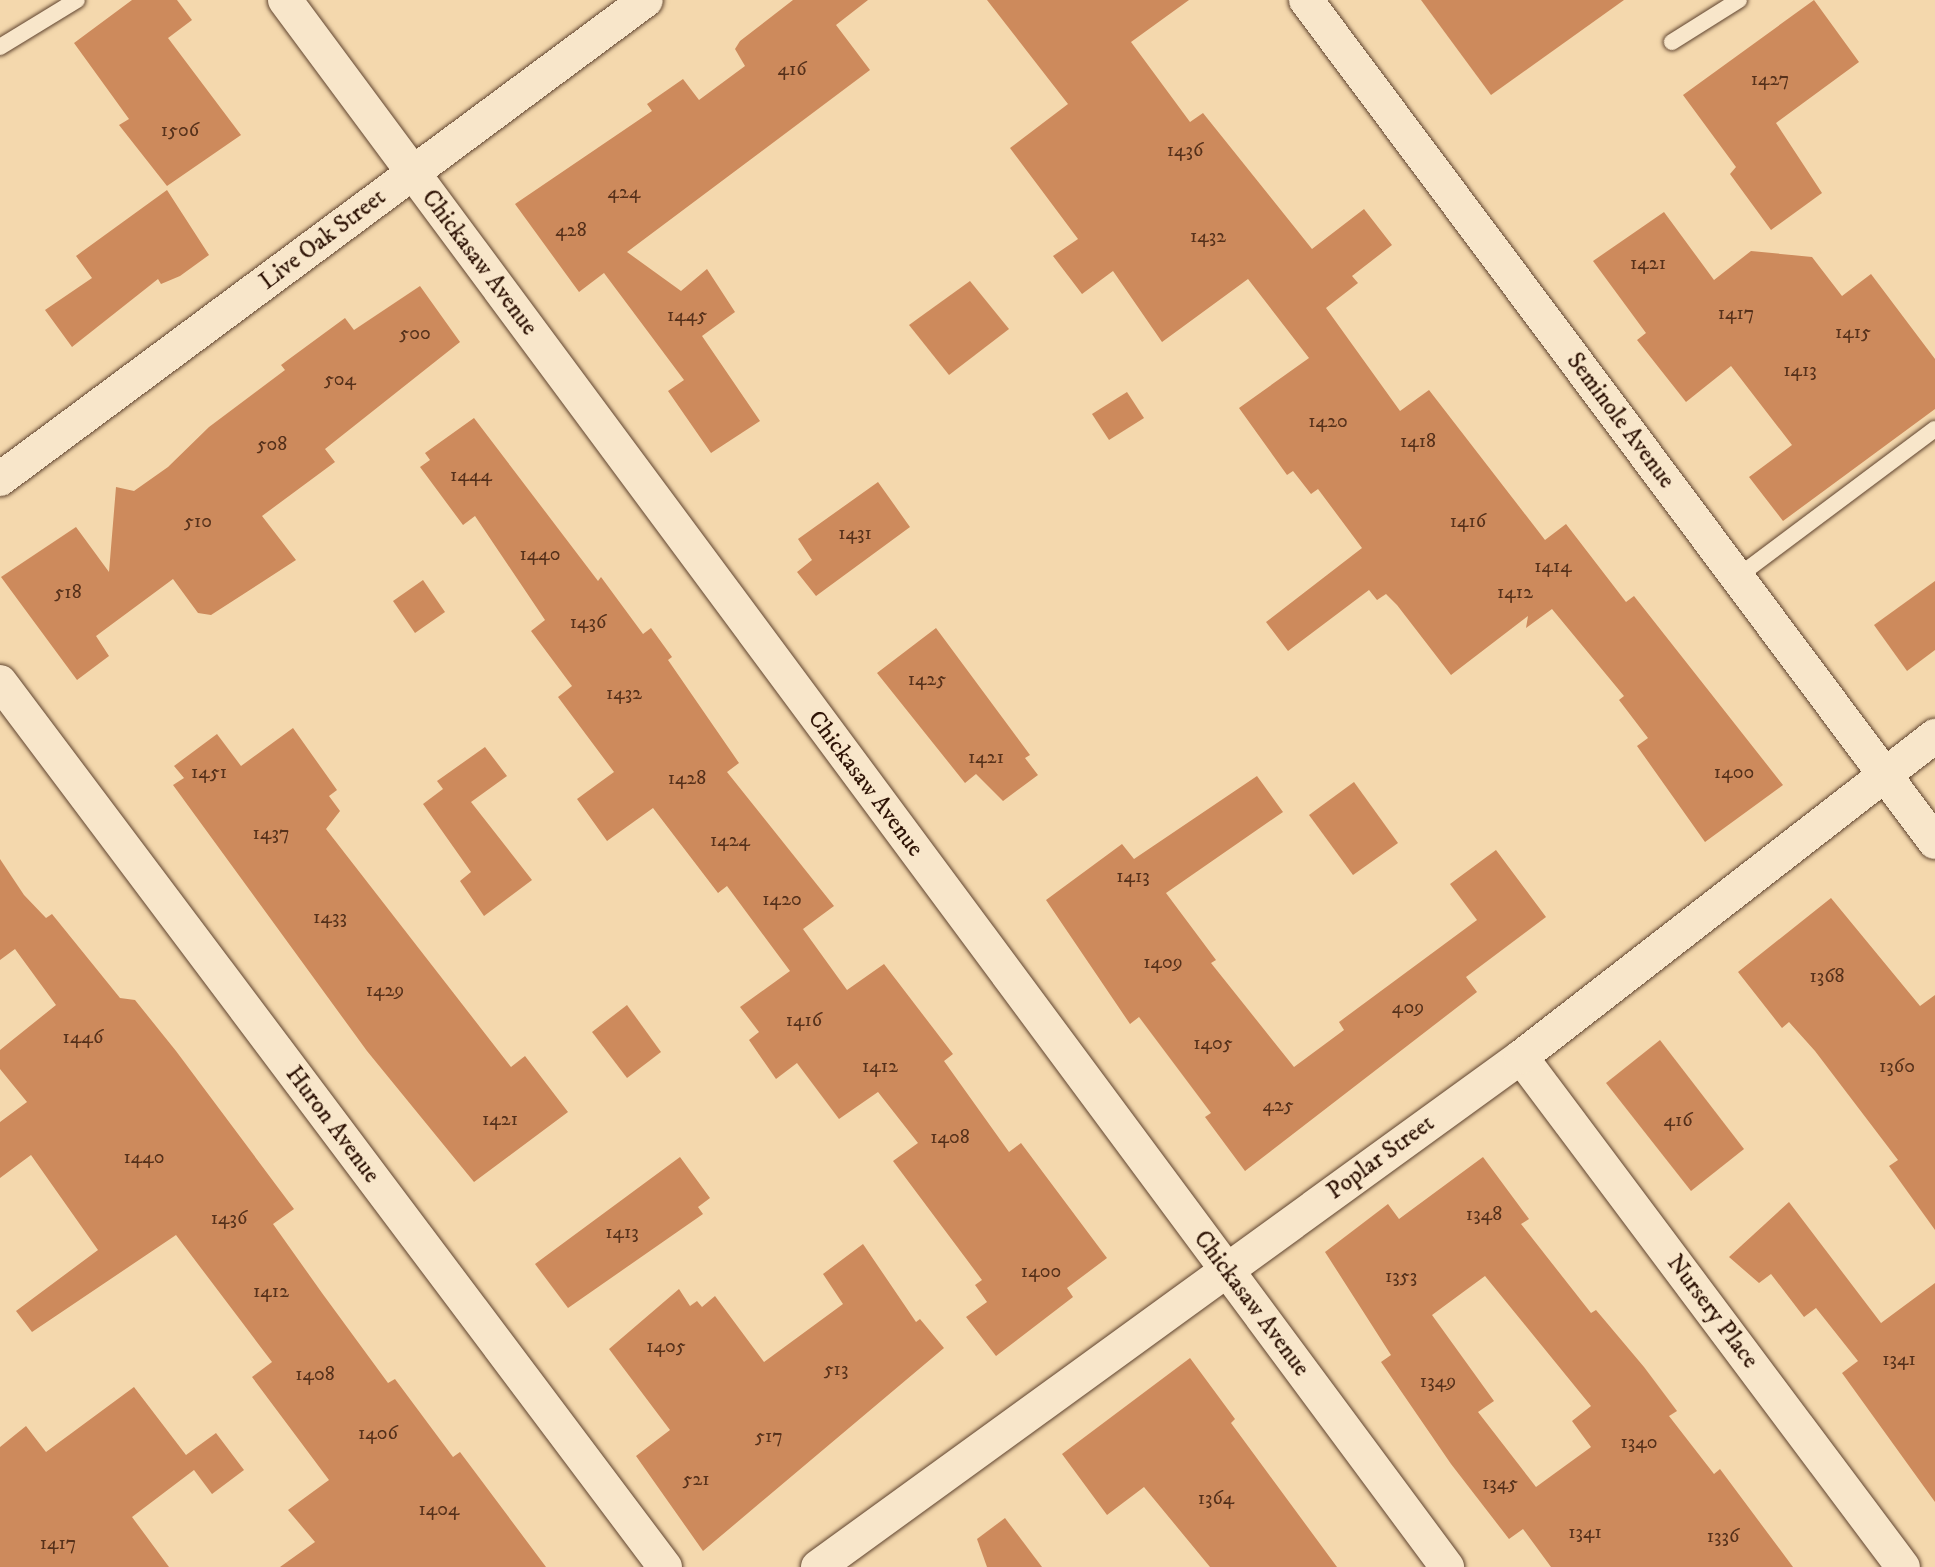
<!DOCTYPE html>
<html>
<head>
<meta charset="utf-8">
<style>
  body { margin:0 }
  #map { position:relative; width:1935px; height:1567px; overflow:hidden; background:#f4d8ad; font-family:"IM FELL DW Pica",serif }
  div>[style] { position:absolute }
  .building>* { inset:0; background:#cd8a5c }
  .roads { filter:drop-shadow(0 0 2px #60442f) drop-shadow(0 0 2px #60442f) }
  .service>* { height:16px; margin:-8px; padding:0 8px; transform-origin:8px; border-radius:8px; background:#f8e6ca }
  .minor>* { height:34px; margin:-17px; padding:0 17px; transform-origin:17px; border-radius:17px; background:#f8e6ca }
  span { translate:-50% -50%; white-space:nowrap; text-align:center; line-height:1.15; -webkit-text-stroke:6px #f8e6ca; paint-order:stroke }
  .number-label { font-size:20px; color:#56311b }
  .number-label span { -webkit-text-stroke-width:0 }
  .street-label { font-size:24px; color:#2e1305 }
</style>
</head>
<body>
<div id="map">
  <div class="building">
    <div style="clip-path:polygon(132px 0,177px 0,192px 20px,168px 38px,241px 135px,167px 186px,119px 125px,129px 119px,74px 43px)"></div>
    <div style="clip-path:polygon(793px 0,868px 0,836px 25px,870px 70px,627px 252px,681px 291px,707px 269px,735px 312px,702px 336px,760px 421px,711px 453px,668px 391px,684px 380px,604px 273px,579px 292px,515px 204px,652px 111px,647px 104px,683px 79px,699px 100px,745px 66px,735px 49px,740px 41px)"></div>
    <div style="clip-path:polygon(987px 0,1189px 0,1131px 42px,1190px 122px,1203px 113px,1312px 249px,1364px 209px,1392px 245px,1352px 276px,1358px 283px,1326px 308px,1400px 411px,1429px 390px,1545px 540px,1566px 524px,1626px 602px,1634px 596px,1783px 785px,1705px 842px,1637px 746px,1648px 738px,1619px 700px,1624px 696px,1552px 609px,1526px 628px,1528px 616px,1451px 675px,1397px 605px,1386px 594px,1377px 600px,1369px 590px,1288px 651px,1266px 622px,1362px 548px,1318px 489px,1311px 494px,1293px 471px,1287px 475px,1239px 408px,1309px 358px,1248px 279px,1162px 342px,1113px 271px,1082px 294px,1053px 256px,1078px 239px,1010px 148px,1068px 104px)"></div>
    <div style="clip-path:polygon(1421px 0,1624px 0,1491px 95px)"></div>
    <div style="clip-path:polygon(1814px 0,1859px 62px,1776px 123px,1822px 193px,1771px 230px,1730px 174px,1736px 167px,1683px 95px)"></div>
    <div style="clip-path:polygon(167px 190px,209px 255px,180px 276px,161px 284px,158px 279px,72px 347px,45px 310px,92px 278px,76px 256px)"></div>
    <div style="clip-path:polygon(1664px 212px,1714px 280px,1751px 251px,1812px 257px,1842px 296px,1871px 274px,1935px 359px,1935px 409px,1783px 521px,1749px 477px,1792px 445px,1731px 366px,1686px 402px,1637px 340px,1646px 333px,1593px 261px)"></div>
    <div style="clip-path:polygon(970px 281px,1009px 329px,949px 375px,909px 325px)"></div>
    <div style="clip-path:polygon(420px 286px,460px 342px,325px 449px,335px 462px,262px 516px,296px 560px,211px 615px,198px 613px,173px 579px,96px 636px,109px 656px,77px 680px,1px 577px,76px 527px,109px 572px,116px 487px,134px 491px,168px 467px,209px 427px,285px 370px,281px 365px,345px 318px,354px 330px)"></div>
    <div style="clip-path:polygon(1127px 392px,1144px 418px,1109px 440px,1092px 414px)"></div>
    <div style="clip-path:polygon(474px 418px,598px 581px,601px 577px,643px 634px,651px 628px,672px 657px,668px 660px,739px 763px,727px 772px,834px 906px,803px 929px,847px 990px,884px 964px,953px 1054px,944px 1061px,1009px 1152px,1021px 1143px,1107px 1258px,1067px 1288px,1073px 1297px,996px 1356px,966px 1317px,987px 1302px,975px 1285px,982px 1280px,893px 1161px,918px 1143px,878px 1092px,839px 1119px,797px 1063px,776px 1079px,749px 1040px,759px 1032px,740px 1007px,790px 971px,727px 886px,718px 893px,653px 808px,607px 841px,577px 799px,614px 772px,558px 697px,572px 686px,531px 631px,545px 620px,475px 516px,463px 525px,420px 467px,430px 460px,425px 453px)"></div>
    <div style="clip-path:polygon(878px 482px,910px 527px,816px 596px,797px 572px,812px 560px,798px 539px)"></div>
    <div style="clip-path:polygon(423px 580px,445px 612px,415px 633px,393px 601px)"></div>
    <div style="clip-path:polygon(1935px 581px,1935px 650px,1907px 671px,1874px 625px)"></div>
    <div style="clip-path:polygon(936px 628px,1030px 755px,1025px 758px,1038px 775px,1003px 801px,976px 774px,965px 783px,877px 673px)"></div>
    <div style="clip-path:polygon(293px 728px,337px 790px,329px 796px,340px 811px,326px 829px,511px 1067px,525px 1056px,568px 1112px,474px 1182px,367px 1051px,173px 785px,184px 778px,174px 766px,217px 734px,241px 766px)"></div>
    <div style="clip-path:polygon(485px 747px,507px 776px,471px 802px,532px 880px,484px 916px,460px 881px,471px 872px,423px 804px,443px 789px,437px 781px)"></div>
    <div style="clip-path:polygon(1257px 776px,1283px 812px,1166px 893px,1216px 960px,1211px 963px,1294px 1067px,1344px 1030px,1339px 1022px,1477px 920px,1450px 884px,1496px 850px,1546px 917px,1466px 977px,1477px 992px,1245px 1171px,1205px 1117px,1211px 1113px,1139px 1017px,1130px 1024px,1046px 900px,1122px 844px,1134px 859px)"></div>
    <div style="clip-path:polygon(1354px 782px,1398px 843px,1353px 875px,1309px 815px)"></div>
    <div style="clip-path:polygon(0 859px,24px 895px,46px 918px,52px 914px,120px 998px,135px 1000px,176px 1051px,294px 1209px,273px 1224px,322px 1293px,388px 1383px,395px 1379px,453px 1457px,460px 1452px,546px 1567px,280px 1567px,315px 1542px,288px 1510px,329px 1480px,252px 1377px,272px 1362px,176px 1235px,32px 1332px,16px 1311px,98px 1250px,31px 1155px,0 1178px,0 1122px,27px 1102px,0 1069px,0 1050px,56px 1005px,15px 949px,0 960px)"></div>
    <div style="clip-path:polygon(1831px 898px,1920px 1006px,1935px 995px,1935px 1230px,1889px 1166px,1898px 1160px,1815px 1051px,1789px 1022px,1782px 1028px,1738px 972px)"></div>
    <div style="clip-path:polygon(627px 1005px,661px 1052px,627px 1078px,592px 1032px)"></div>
    <div style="clip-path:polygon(1660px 1040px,1744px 1149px,1691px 1191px,1606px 1083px)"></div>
    <div style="clip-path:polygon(680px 1157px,710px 1198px,698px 1207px,703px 1214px,568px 1308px,535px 1264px)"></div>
    <div style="clip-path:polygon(evenodd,1483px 1157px,1529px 1219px,1521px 1224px,1591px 1313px,1596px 1310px,1644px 1367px,1677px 1411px,1669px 1416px,1714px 1474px,1720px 1469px,1793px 1567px,1551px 1567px,1523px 1529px,1509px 1539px,1451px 1464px,1381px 1362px,1391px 1355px,1325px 1252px,1388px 1204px,1399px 1219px,1483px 1157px,1485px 1276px,1591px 1406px,1572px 1421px,1591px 1447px,1536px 1487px,1478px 1412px,1494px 1401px,1432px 1315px,1485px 1276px)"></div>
    <div style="clip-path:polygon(1789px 1202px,1881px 1323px,1935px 1283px,1935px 1502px,1842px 1373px,1858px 1361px,1816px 1308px,1804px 1317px,1771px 1274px,1759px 1283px,1729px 1257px)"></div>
    <div style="clip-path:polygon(863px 1244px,916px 1322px,920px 1319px,944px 1348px,703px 1551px,636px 1456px,670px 1430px,609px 1349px,679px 1289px,690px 1306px,697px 1301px,702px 1307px,715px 1296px,764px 1362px,843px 1304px,823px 1274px)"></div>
    <div style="clip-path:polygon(1190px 1358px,1235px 1419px,1231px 1423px,1337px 1567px,1210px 1567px,1144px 1487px,1107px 1515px,1062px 1454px)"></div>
    <div style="clip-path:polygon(134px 1387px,186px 1455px,216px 1433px,244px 1470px,212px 1494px,194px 1470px,132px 1517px,169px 1567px,0 1567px,0 1447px,26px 1426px,46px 1452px)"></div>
    <div style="clip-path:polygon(1005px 1518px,1042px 1567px,987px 1567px,977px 1539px)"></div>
  </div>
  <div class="roads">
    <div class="service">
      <div style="left:1672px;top:42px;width:79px;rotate:-32.1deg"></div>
      <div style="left:0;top:47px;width:90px;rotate:-31.4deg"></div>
      <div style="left:1737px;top:577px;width:247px;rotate:-36.8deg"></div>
    </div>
    <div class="minor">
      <div style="left:285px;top:0;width:1951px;rotate:53.44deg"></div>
      <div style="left:1306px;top:0;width:1051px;rotate:53.24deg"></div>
      <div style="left:0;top:479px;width:804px;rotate:-36.56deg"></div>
      <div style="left:0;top:682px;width:1107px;rotate:53.08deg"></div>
      <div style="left:1521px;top:1057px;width:637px;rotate:53.17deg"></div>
      <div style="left:818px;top:1567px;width:869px;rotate:-35.96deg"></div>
      <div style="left:1521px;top:1057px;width:524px;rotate:-37.79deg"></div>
    </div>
  </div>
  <div class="number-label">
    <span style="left:792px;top:69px">416</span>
    <span style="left:1770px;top:79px">1427</span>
    <span style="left:180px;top:130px">1506</span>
    <span style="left:1185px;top:150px">1436</span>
    <span style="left:624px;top:192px">424</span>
    <span style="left:571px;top:230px">428</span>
    <span style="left:1208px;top:236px">1432</span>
    <span style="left:1648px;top:263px">1421</span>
    <span style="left:1736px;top:313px">1417</span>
    <span style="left:687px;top:315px">1445</span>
    <span style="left:1853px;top:332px">1415</span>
    <span style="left:415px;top:333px">500</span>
    <span style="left:1800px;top:370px">1413</span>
    <span style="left:340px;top:379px">504</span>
    <span style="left:1328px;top:421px">1420</span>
    <span style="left:1418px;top:441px">1418</span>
    <span style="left:272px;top:444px">508</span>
    <span style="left:471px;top:475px">1444</span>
    <span style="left:198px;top:521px">510</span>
    <span style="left:1468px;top:521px">1416</span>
    <span style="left:855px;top:533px">1431</span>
    <span style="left:540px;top:554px">1440</span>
    <span style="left:1553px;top:566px">1414</span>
    <span style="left:68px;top:592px">518</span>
    <span style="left:1515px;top:592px">1412</span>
    <span style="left:588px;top:622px">1436</span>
    <span style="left:927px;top:679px">1425</span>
    <span style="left:624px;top:693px">1432</span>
    <span style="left:986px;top:757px">1421</span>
    <span style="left:209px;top:772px">1451</span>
    <span style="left:1734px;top:772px">1400</span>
    <span style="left:687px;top:778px">1428</span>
    <span style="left:271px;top:833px">1437</span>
    <span style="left:730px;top:840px">1424</span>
    <span style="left:1133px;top:876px">1413</span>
    <span style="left:782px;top:899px">1420</span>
    <span style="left:330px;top:917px">1433</span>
    <span style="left:1163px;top:962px">1409</span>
    <span style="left:1827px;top:976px">1368</span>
    <span style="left:385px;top:990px">1429</span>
    <span style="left:1408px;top:1007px">409</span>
    <span style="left:804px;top:1020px">1416</span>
    <span style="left:83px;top:1037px">1446</span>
    <span style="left:1213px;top:1043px">1405</span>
    <span style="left:880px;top:1066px">1412</span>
    <span style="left:1897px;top:1066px">1360</span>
    <span style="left:1278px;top:1105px">425</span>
    <span style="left:500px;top:1119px">1421</span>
    <span style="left:1678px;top:1120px">416</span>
    <span style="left:950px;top:1137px">1408</span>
    <span style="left:144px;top:1157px">1440</span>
    <span style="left:1484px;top:1214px">1348</span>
    <span style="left:229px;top:1218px">1436</span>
    <span style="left:622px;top:1232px">1413</span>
    <span style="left:1041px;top:1271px">1400</span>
    <span style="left:1401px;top:1276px">1353</span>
    <span style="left:271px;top:1291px">1412</span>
    <span style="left:666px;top:1346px">1405</span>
    <span style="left:1899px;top:1359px">1341</span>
    <span style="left:836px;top:1369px">513</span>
    <span style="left:315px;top:1374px">1408</span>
    <span style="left:1438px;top:1381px">1349</span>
    <span style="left:378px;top:1433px">1406</span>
    <span style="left:769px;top:1436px">517</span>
    <span style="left:1639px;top:1442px">1340</span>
    <span style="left:696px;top:1479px">521</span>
    <span style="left:1500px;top:1483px">1345</span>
    <span style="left:1216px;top:1498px">1364</span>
    <span style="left:439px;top:1509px">1404</span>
    <span style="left:1585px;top:1532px">1341</span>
    <span style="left:1723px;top:1536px">1336</span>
    <span style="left:58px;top:1543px">1417</span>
  </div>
  <div class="street-label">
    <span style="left:323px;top:240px;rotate:-37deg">Live Oak Street</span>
    <span style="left:479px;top:263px;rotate:53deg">Chickasaw Avenue</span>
    <span style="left:1620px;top:421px;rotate:53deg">Seminole Avenue</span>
    <span style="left:865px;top:784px;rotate:53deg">Chickasaw Avenue</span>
    <span style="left:332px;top:1125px;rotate:53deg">Huron Avenue</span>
    <span style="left:1381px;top:1158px;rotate:-36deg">Poplar Street</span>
    <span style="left:1251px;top:1304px;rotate:53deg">Chickasaw Avenue</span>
    <span style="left:1712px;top:1312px;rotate:53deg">Nursery Place</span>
  </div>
</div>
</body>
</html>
